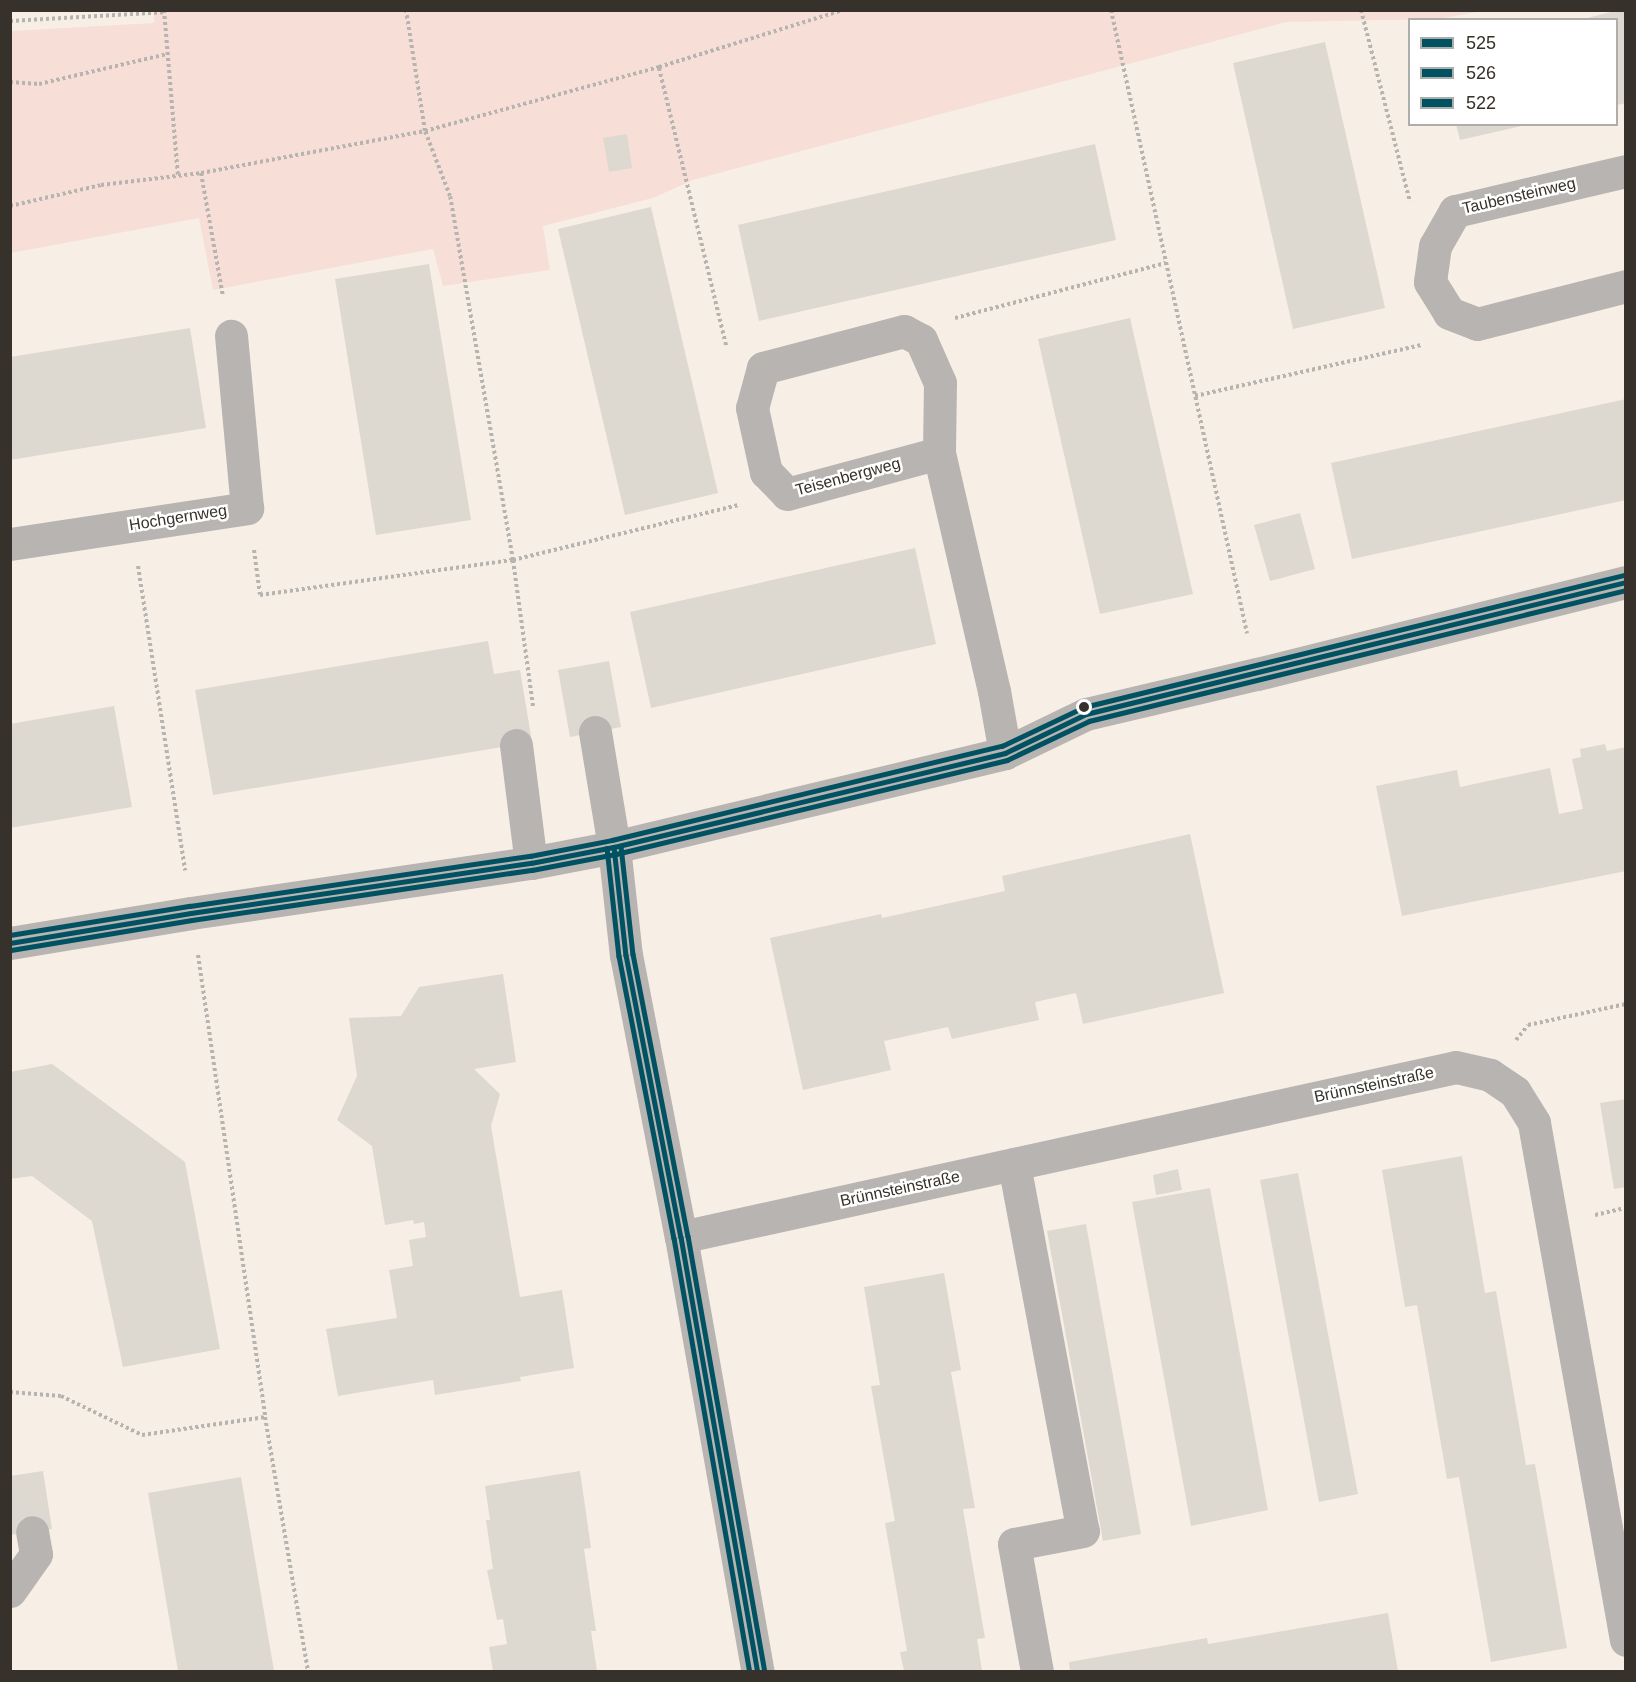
<!DOCTYPE html>
<html>
<head>
<meta charset="utf-8">
<style>
  body { margin:0 }
  #map { position:relative; width:1636px; height:1682px; overflow:hidden; background:#f7efe6; font-family:Arial,sans-serif }
  div>[style] { position:absolute }
  .green>* { inset:0; background:#f7ded7 }
  .building>* { inset:0; background:#ddd8d0 }
  .path>* { height:4px; margin-top:-2px; transform-origin:0; background:repeating-linear-gradient(90deg,#b7b3af 0 3px,transparent 0 6px) }
  .minor>* { height:33px; margin:-16.5px; padding:0 16.5px; transform-origin:16.5px; border-radius:16.5px; background:#b8b4b2 }
  .bus-1>* { height:4.5px; margin:-2.25px; padding:0 2.25px; transform-origin:2.25px; border-radius:2.25px; background:#005262 }
  .bus-2>* { height:4.5px; margin:-2.25px; padding:0 2.25px; transform-origin:2.25px; border-radius:2.25px; background:#005262 }
  .bus-3>* { height:4.5px; margin:-2.25px; padding:0 2.25px; transform-origin:2.25px; border-radius:2.25px; background:#005262 }
  .dots>* { width:16px; height:16px; translate:-50% -50%; box-sizing:border-box; border:3px solid #fff; border-radius:50% }
  span { translate:-50% -50%; white-space:nowrap; text-align:center; line-height:1.15; -webkit-text-stroke:5px #fff; paint-order:stroke }
  .street-label { font-size:16px; color:#36312a }
  .frame { position:absolute; inset:0; border:12px solid #36312a; pointer-events:none }
  .legend { position:absolute; left:1408px; top:18px; width:210px; height:108px; box-sizing:border-box; background:#fff; border:2px solid #afadaa; margin:0; padding:8px 10px; list-style:none; font-size:18px; color:#36312a }
  .legend li { display:flex; align-items:center; gap:12px; height:30px }
  .legend b { width:30px; border:2px solid #afadaa }
</style>
</head>
<body>
<div id="map">
  <div class="green">
    <div style="clip-path:polygon(154px 10px,1483px 11px,1438px 19px,1286px 22px,693px 180px,653px 198px,543px 226px,550px 270px,443px 286px,433px 249px,213px 290px,199px 218px,11px 253px,11px 31px,154px 23px)"></div>
  </div>
  <div class="building">
    <div style="clip-path:polygon(1619px 10px,1626px 10px,1626px 103px,1617px 105px,1617px 20px,1583px 19px)"></div>
    <div style="clip-path:polygon(1325px 42px,1385px 308px,1293px 329px,1233px 63px)"></div>
    <div style="clip-path:polygon(1456px 124px,1526px 124px,1526px 125px,1460px 140px)"></div>
    <div style="clip-path:polygon(627px 134px,632px 168px,609px 172px,603px 138px)"></div>
    <div style="clip-path:polygon(1095px 144px,1116px 240px,759px 321px,738px 225px)"></div>
    <div style="clip-path:polygon(651px 207px,718px 493px,625px 515px,558px 229px)"></div>
    <div style="clip-path:polygon(429px 264px,471px 520px,376px 535px,335px 279px)"></div>
    <div style="clip-path:polygon(1130px 318px,1193px 594px,1100px 614px,1038px 339px)"></div>
    <div style="clip-path:polygon(190px 328px,206px 428px,10px 460px,10px 357px)"></div>
    <div style="clip-path:polygon(1626px 399px,1626px 500px,1352px 559px,1331px 463px)"></div>
    <div style="clip-path:polygon(1300px 513px,1315px 569px,1270px 581px,1254px 525px)"></div>
    <div style="clip-path:polygon(915px 548px,936px 644px,651px 708px,630px 612px)"></div>
    <div style="clip-path:polygon(488px 641px,494px 674px,520px 670px,532px 742px,213px 795px,195px 690px)"></div>
    <div style="clip-path:polygon(609px 661px,621px 727px,570px 737px,558px 670px)"></div>
    <div style="clip-path:polygon(114px 706px,132px 807px,10px 828px,10px 724px)"></div>
    <div style="clip-path:polygon(1605px 744px,1607px 751px,1626px 747px,1626px 871px,1402px 916px,1376px 786px,1457px 770px,1460px 787px,1550px 768px,1559px 814px,1583px 809px,1572px 759px,1581px 757px,1580px 749px)"></div>
    <div style="clip-path:polygon(1190px 834px,1224px 993px,1083px 1024px,1076px 993px,1035px 1002px,1039px 1020px,952px 1039px,948px 1027px,884px 1041px,891px 1070px,803px 1090px,770px 938px,881px 914px,882px 918px,1005px 891px,1002px 876px)"></div>
    <div style="clip-path:polygon(503px 974px,516px 1062px,474px 1069px,500px 1094px,491px 1126px,520px 1297px,562px 1290px,574px 1368px,520px 1377px,521px 1381px,435px 1395px,433px 1380px,338px 1396px,326px 1329px,397px 1318px,389px 1270px,413px 1266px,409px 1240px,426px 1237px,424px 1222px,414px 1224px,413px 1220px,385px 1225px,372px 1146px,337px 1120px,357px 1076px,349px 1018px,401px 1016px,419px 987px)"></div>
    <div style="clip-path:polygon(52px 1064px,185px 1162px,220px 1349px,123px 1367px,92px 1221px,32px 1176px,10px 1179px,10px 1072px)"></div>
    <div style="clip-path:polygon(1626px 1099px,1626px 1187px,1614px 1189px,1600px 1103px)"></div>
    <div style="clip-path:polygon(1462px 1156px,1485px 1293px,1496px 1291px,1526px 1465px,1535px 1464px,1567px 1648px,1491px 1662px,1459px 1477px,1447px 1479px,1417px 1305px,1405px 1307px,1382px 1170px)"></div>
    <div style="clip-path:polygon(1178px 1169px,1182px 1190px,1156px 1195px,1153px 1175px)"></div>
    <div style="clip-path:polygon(1298px 1173px,1358px 1494px,1319px 1502px,1260px 1180px)"></div>
    <div style="clip-path:polygon(1210px 1188px,1268px 1510px,1191px 1526px,1132px 1202px)"></div>
    <div style="clip-path:polygon(1086px 1224px,1141px 1534px,1103px 1541px,1047px 1231px)"></div>
    <div style="clip-path:polygon(944px 1273px,961px 1370px,951px 1372px,975px 1508px,963px 1509px,985px 1638px,977px 1639px,982px 1671px,904px 1671px,900px 1652px,907px 1651px,885px 1523px,895px 1521px,871px 1386px,880px 1385px,864px 1287px)"></div>
    <div style="clip-path:polygon(43px 1471px,52px 1529px,10px 1535px,10px 1476px)"></div>
    <div style="clip-path:polygon(580px 1471px,591px 1548px,584px 1549px,596px 1631px,591px 1631px,597px 1671px,493px 1671px,489px 1647px,507px 1644px,503px 1619px,497px 1620px,487px 1570px,493px 1569px,486px 1520px,490px 1520px,485px 1486px)"></div>
    <div style="clip-path:polygon(241px 1477px,274px 1671px,178px 1671px,148px 1493px)"></div>
    <div style="clip-path:polygon(1388px 1613px,1398px 1671px,1070px 1671px,1069px 1662px,1207px 1638px,1208px 1644px)"></div>
  </div>
  <div class="path">
    <div style="left:164px;top:10px;width:166px;rotate:85.2deg"></div>
    <div style="left:1111px;top:10px;width:638px;rotate:77.69deg"></div>
    <div style="left:1361px;top:10px;width:198px;rotate:75.7deg"></div>
    <div style="left:10px;top:21px;width:154px;rotate:-3.3deg"></div>
    <div style="left:659px;top:68px;width:286px;rotate:76.4deg"></div>
    <div style="left:10px;top:82px;width:29px;rotate:4deg"></div>
    <div style="left:39px;top:84px;width:131px;rotate:-13.2deg"></div>
    <div style="left:201px;top:173px;width:125px;rotate:79.9deg"></div>
    <div style="left:10px;top:206px;width:93px;rotate:-13deg"></div>
    <div style="left:101px;top:185px;width:101px;rotate:-6.8deg"></div>
    <div style="left:201px;top:173px;width:228px;rotate:-10.6deg"></div>
    <div style="left:425px;top:131px;width:243px;rotate:-15.3deg"></div>
    <div style="left:659px;top:67px;width:193px;rotate:-17.2deg"></div>
    <div style="left:955px;top:318px;width:218px;rotate:-14.6deg"></div>
    <div style="left:1195px;top:396px;width:232px;rotate:-12.7deg"></div>
    <div style="left:254px;top:550px;width:45px;rotate:82.4deg"></div>
    <div style="left:260px;top:595px;width:255px;rotate:-7.9deg"></div>
    <div style="left:513px;top:560px;width:369px;rotate:-99.8deg"></div>
    <div style="left:450px;top:196px;width:70px;rotate:-111deg"></div>
    <div style="left:425px;top:131px;width:122px;rotate:-98.9deg"></div>
    <div style="left:138px;top:566px;width:308px;rotate:81.2deg"></div>
    <div style="left:533px;top:706px;width:147px;rotate:-97.8deg"></div>
    <div style="left:513px;top:560px;width:233px;rotate:-13.7deg"></div>
    <div style="left:198px;top:955px;width:467px;rotate:81.7deg"></div>
    <div style="left:265px;top:1417px;width:259px;rotate:80.4deg"></div>
    <div style="left:1516px;top:1040px;width:19px;rotate:-51deg"></div>
    <div style="left:1528px;top:1025px;width:100px;rotate:-12.1deg"></div>
    <div style="left:1595px;top:1215px;width:32px;rotate:-13deg"></div>
    <div style="left:10px;top:1392px;width:51px;rotate:4.5deg"></div>
    <div style="left:61px;top:1396px;width:90px;rotate:25.7deg"></div>
    <div style="left:142px;top:1435px;width:124px;rotate:-8.3deg"></div>
  </div>
  <div class="minor">
    <div style="left:1626px;top:171px;width:176px;rotate:166.8deg"></div>
    <div style="left:1455px;top:211px;width:40px;rotate:119.7deg"></div>
    <div style="left:1435px;top:246px;width:36px;rotate:98deg"></div>
    <div style="left:1430px;top:282px;width:36px;rotate:58deg"></div>
    <div style="left:1449px;top:313px;width:30px;rotate:21deg"></div>
    <div style="left:1477px;top:324px;width:154px;rotate:-14.3deg"></div>
    <div style="left:939px;top:453px;width:70px;rotate:-89.2deg"></div>
    <div style="left:940px;top:383px;width:47px;rotate:-113.8deg"></div>
    <div style="left:921px;top:340px;width:19px;rotate:-152deg"></div>
    <div style="left:904px;top:331px;width:146px;rotate:165.3deg"></div>
    <div style="left:763px;top:368px;width:41px;rotate:105.4deg"></div>
    <div style="left:752px;top:408px;width:66px;rotate:77.7deg"></div>
    <div style="left:766px;top:472px;width:30px;rotate:46deg"></div>
    <div style="left:787px;top:494px;width:157px;rotate:-15.1deg"></div>
    <div style="left:939px;top:453px;width:244px;rotate:77deg"></div>
    <div style="left:994px;top:691px;width:63px;rotate:79.9deg"></div>
    <div style="left:10px;top:544px;width:240px;rotate:-8.6deg"></div>
    <div style="left:247px;top:508px;width:173px;rotate:-95.3deg"></div>
    <div style="left:595px;top:732px;width:117px;rotate:80.6deg"></div>
    <div style="left:614px;top:847px;width:109px;rotate:83.7deg"></div>
    <div style="left:626px;top:955px;width:287px;rotate:79deg"></div>
    <div style="left:681px;top:1237px;width:442px;rotate:80deg"></div>
    <div style="left:516px;top:745px;width:119px;rotate:82.8deg"></div>
    <div style="left:10px;top:943px;width:183px;rotate:-9.4deg"></div>
    <div style="left:191px;top:913px;width:344px;rotate:-8.4deg"></div>
    <div style="left:531px;top:863px;width:85px;rotate:-10.9deg"></div>
    <div style="left:614px;top:847px;width:402px;rotate:-13.5deg"></div>
    <div style="left:1005px;top:753px;width:90px;rotate:-25.7deg"></div>
    <div style="left:1086px;top:714px;width:176px;rotate:-13.2deg"></div>
    <div style="left:1257px;top:674px;width:380px;rotate:-14deg"></div>
    <div style="left:1014px;top:1164px;width:373px;rotate:79.4deg"></div>
    <div style="left:1083px;top:1531px;width:70px;rotate:169.3deg"></div>
    <div style="left:1014px;top:1544px;width:130px;rotate:79.8deg"></div>
    <div style="left:681px;top:1237px;width:793px;rotate:-12.37deg"></div>
    <div style="left:1456px;top:1067px;width:35px;rotate:13deg"></div>
    <div style="left:1490px;top:1075px;width:30px;rotate:34deg"></div>
    <div style="left:1515px;top:1092px;width:36px;rotate:58deg"></div>
    <div style="left:1534px;top:1123px;width:525px;rotate:79.91deg"></div>
    <div style="left:10px;top:1591px;width:45px;rotate:-54.9deg"></div>
    <div style="left:36px;top:1554px;width:22px;rotate:-100deg"></div>
  </div>
  <div class="bus-1">
    <div style="left:614px;top:847px;width:109px;rotate:83.7deg"></div>
    <div style="left:626px;top:955px;width:287px;rotate:79deg"></div>
    <div style="left:681px;top:1237px;width:442px;rotate:80deg"></div>
    <div style="left:10px;top:943px;width:183px;rotate:-9.4deg"></div>
    <div style="left:191px;top:913px;width:344px;rotate:-8.4deg"></div>
    <div style="left:531px;top:863px;width:85px;rotate:-10.9deg"></div>
    <div style="left:614px;top:847px;width:402px;rotate:-13.5deg"></div>
    <div style="left:1005px;top:753px;width:90px;rotate:-25.7deg"></div>
    <div style="left:1086px;top:714px;width:556px;rotate:-13.74deg"></div>
  </div>
  <div class="bus-2">
    <div style="left:607px;top:848px;width:109px;rotate:83.7deg"></div>
    <div style="left:619px;top:956px;width:287px;rotate:79deg"></div>
    <div style="left:674px;top:1238px;width:441px;rotate:80.1deg"></div>
    <div style="left:11px;top:950px;width:183px;rotate:-9.4deg"></div>
    <div style="left:192px;top:920px;width:344px;rotate:-8.4deg"></div>
    <div style="left:532px;top:870px;width:86px;rotate:-10.8deg"></div>
    <div style="left:616px;top:854px;width:402px;rotate:-13.5deg"></div>
    <div style="left:1007px;top:760px;width:91px;rotate:-25.4deg"></div>
    <div style="left:1089px;top:721px;width:553px;rotate:-13.71deg"></div>
  </div>
  <div class="bus-3">
    <div style="left:621px;top:846px;width:109px;rotate:83.7deg"></div>
    <div style="left:633px;top:954px;width:287px;rotate:79deg"></div>
    <div style="left:688px;top:1236px;width:442px;rotate:80deg"></div>
    <div style="left:10px;top:935px;width:182px;rotate:-9.2deg"></div>
    <div style="left:190px;top:906px;width:344px;rotate:-8.4deg"></div>
    <div style="left:530px;top:856px;width:84px;rotate:-11deg"></div>
    <div style="left:612px;top:840px;width:401px;rotate:-13.6deg"></div>
    <div style="left:1002px;top:746px;width:91px;rotate:-25.4deg"></div>
    <div style="left:1084px;top:707px;width:556px;rotate:-13.74deg"></div>
  </div>
  <div class="dots">
    <div style="left:1084px;top:707px;background:#36312a"></div>
  </div>
  <div class="street-label">
    <span style="left:1519px;top:196px;rotate:-13deg">Taubensteinweg</span>
    <span style="left:848px;top:477px;rotate:-15deg">Teisenbergweg</span>
    <span style="left:178px;top:518px;rotate:-9deg">Hochgernweg</span>
    <span style="left:1374px;top:1085px;rotate:-12deg">Brünnsteinstraße</span>
    <span style="left:900px;top:1189px;rotate:-12deg">Brünnsteinstraße</span>
  </div>
  <div class="frame"></div>
  <ul class="legend">
  <li><b style="height:8px;background:#005262"></b>525</li>
  <li><b style="height:8px;background:#005262"></b>526</li>
  <li><b style="height:8px;background:#005262"></b>522</li>
  </ul>
</div>
</body>
</html>
